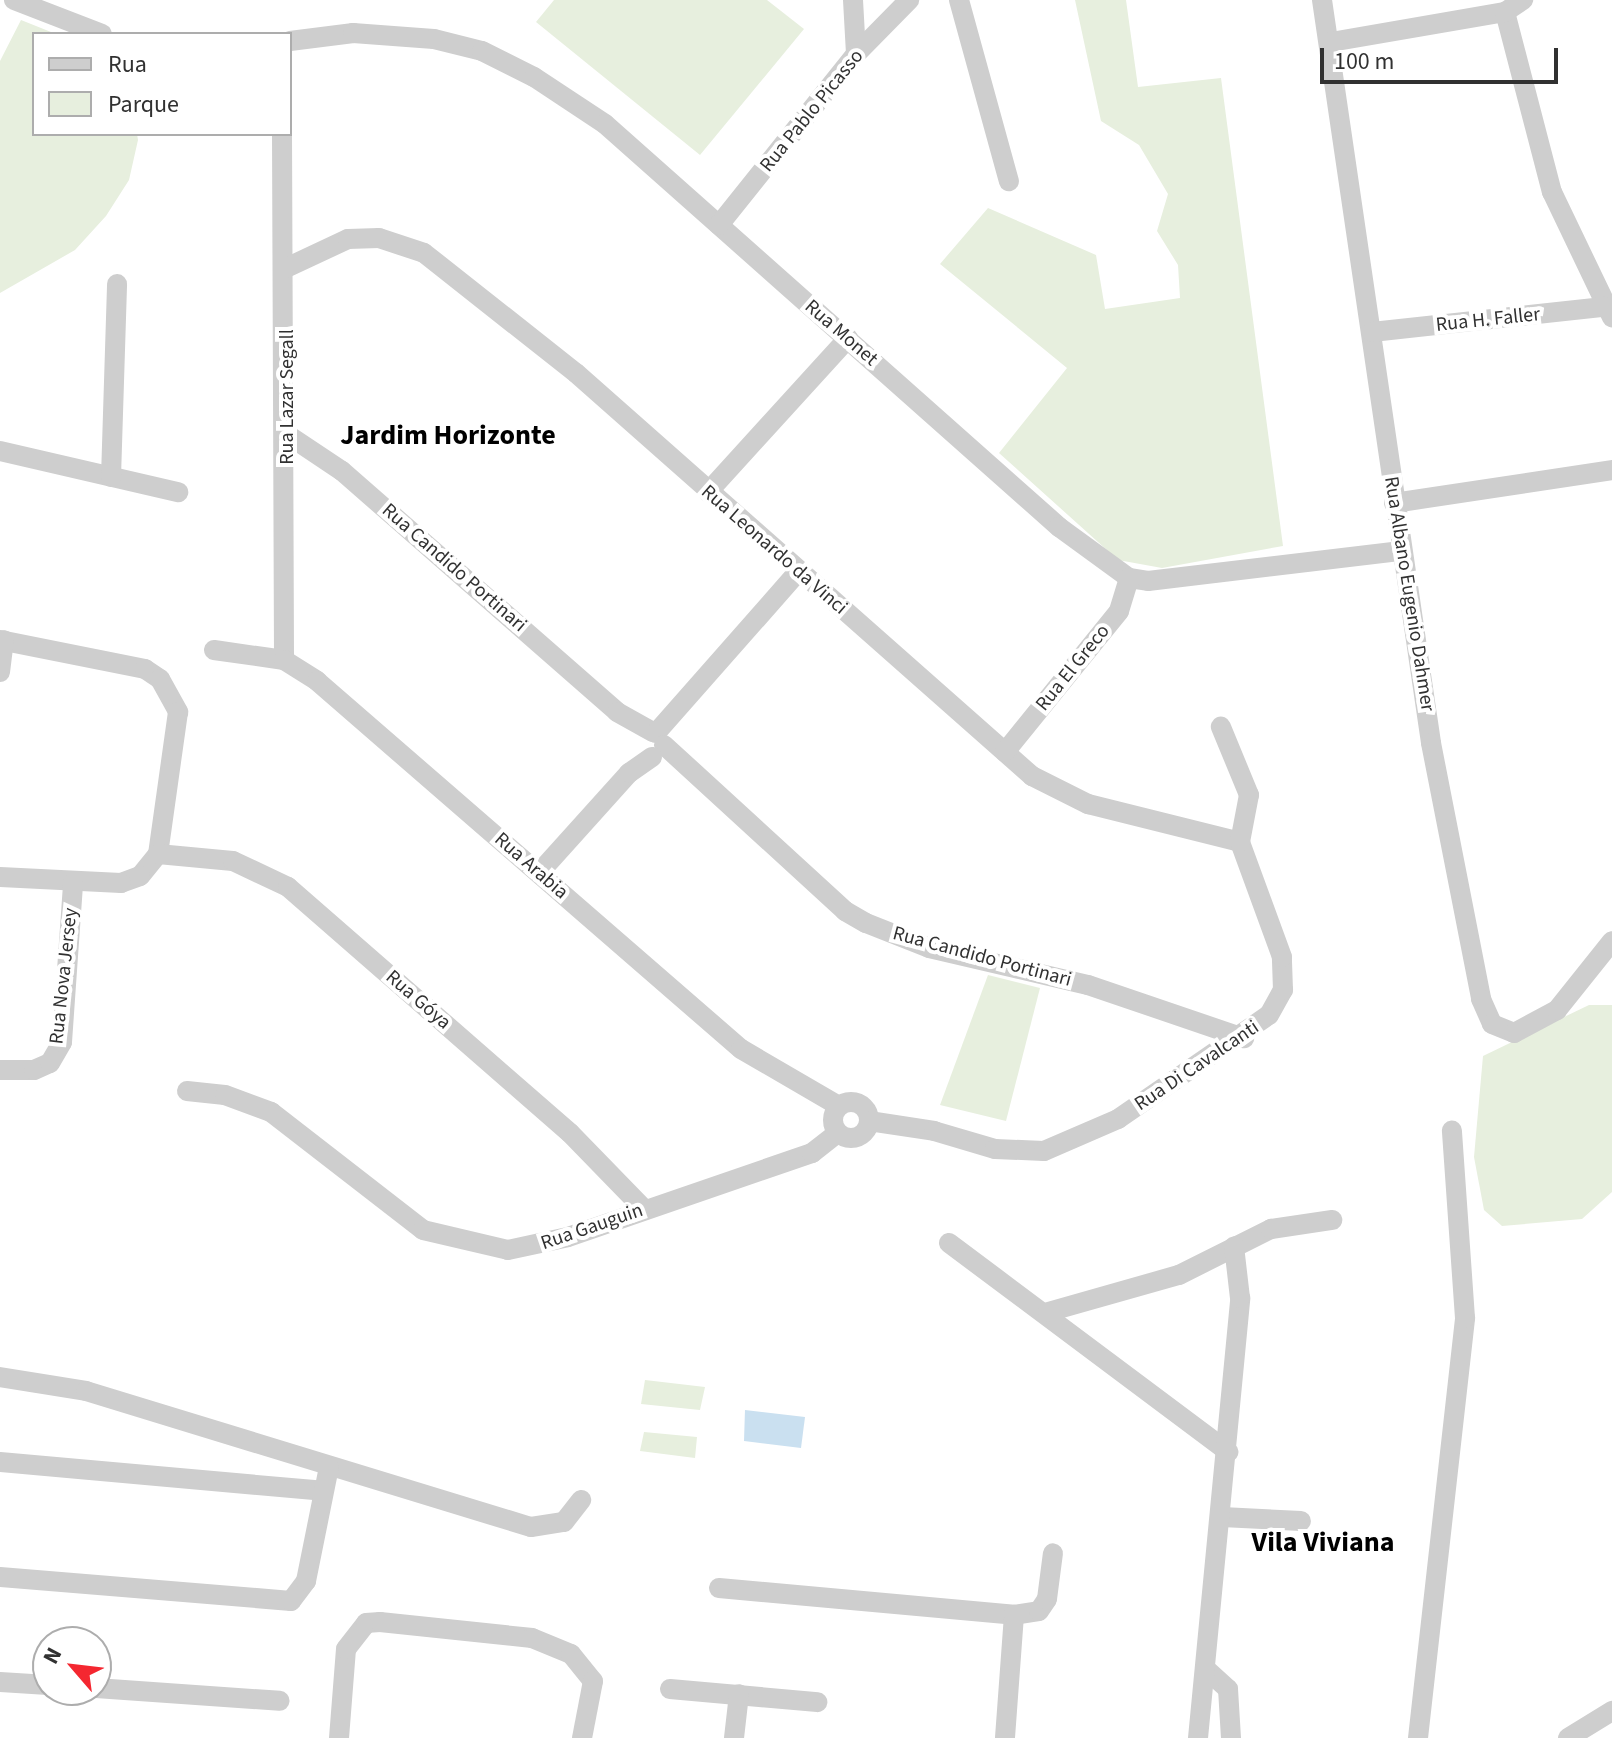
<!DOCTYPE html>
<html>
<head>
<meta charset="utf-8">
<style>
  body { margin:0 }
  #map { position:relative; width:1612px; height:1738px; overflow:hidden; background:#fff; font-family:"Source Sans 3",sans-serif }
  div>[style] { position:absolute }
  .green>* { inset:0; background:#e7efde }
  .water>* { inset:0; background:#cae0f0 }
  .minor>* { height:20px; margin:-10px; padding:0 10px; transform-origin:10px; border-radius:10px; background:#cecece }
  .minor>.ring { margin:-10px; padding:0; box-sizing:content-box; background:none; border:20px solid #cecece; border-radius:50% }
  span { translate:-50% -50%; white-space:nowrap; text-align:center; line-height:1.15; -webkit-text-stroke:8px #fff; paint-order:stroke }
  .street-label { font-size:20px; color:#313131 }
  .district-label { font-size:28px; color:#000; font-weight:700 }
  .legend { position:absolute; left:32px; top:32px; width:260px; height:104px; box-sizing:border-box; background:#fff; border:2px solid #adadad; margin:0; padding:10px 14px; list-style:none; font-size:24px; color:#313131 }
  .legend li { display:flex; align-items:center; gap:16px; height:40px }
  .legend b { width:40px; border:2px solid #adadad }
  .north { position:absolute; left:32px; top:1626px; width:80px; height:80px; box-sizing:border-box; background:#fff; border:2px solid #adadad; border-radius:50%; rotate:298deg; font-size:22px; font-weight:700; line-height:32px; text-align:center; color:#313131 }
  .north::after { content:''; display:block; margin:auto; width:28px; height:36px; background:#f42730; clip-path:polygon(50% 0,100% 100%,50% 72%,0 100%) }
  .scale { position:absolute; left:1320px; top:48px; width:238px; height:36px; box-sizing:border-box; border:4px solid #313131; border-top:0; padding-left:10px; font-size:24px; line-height:28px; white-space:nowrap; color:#313131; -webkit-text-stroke:6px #fff; paint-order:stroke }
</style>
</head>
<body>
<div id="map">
  <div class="green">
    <div style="clip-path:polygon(554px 0,767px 0,804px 29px,700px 155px,536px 22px)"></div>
    <div style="clip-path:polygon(1075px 0,1126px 0,1138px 87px,1221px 78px,1283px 546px,1162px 568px,1118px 560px,999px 453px,1067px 368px,940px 264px,988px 208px,1096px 255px,1105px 309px,1180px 298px,1178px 265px,1157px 231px,1168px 194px,1139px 145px,1101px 121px)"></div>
    <div style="clip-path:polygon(21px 20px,56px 34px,34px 34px,34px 134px,137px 134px,138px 140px,129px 180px,106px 216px,75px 250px,0 293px,0 61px)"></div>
    <div style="clip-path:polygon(988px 975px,1040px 988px,1006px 1121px,940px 1105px)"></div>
    <div style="clip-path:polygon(1589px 1005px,1612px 1005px,1612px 1192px,1582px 1219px,1502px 1226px,1484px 1210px,1474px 1157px,1483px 1056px)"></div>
    <div style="clip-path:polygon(645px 1380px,705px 1387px,700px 1410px,641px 1404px)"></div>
    <div style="clip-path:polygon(644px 1432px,697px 1437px,695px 1458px,640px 1451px)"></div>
  </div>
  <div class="water">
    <div style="clip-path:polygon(745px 1410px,805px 1417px,801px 1448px,744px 1441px)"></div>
  </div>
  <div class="minor">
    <div style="left:14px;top:0;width:94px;rotate:21.1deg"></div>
    <div style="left:853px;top:0;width:54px;rotate:86.8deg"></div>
    <div style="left:959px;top:0;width:188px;rotate:74.6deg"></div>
    <div style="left:1322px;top:0;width:751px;rotate:81.65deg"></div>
    <div style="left:1431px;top:743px;width:261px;rotate:78.9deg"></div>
    <div style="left:1481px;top:999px;width:27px;rotate:66deg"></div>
    <div style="left:1492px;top:1024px;width:24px;rotate:22deg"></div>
    <div style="left:1514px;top:1033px;width:49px;rotate:-28.1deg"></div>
    <div style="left:1557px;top:1010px;width:88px;rotate:-51.4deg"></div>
    <div style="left:1505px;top:12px;width:186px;rotate:75.4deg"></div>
    <div style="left:1552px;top:192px;width:139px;rotate:64.4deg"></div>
    <div style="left:290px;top:41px;width:64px;rotate:-7.2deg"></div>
    <div style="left:353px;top:33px;width:81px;rotate:4.2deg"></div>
    <div style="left:434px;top:39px;width:49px;rotate:14deg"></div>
    <div style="left:482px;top:51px;width:58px;rotate:26.6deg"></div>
    <div style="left:534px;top:77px;width:85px;rotate:33.5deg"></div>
    <div style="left:605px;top:124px;width:607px;rotate:41.59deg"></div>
    <div style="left:1059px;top:527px;width:87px;rotate:36.1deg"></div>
    <div style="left:1129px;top:578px;width:19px;rotate:9deg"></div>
    <div style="left:1148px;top:581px;width:255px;rotate:-6.8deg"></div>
    <div style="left:1331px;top:42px;width:177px;rotate:-9.8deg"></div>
    <div style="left:1505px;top:12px;width:22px;rotate:-34deg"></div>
    <div style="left:282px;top:134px;width:526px;rotate:89.78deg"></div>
    <div style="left:719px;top:225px;width:219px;rotate:-51.3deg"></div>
    <div style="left:856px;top:54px;width:76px;rotate:-45.5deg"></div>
    <div style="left:286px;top:268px;width:68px;rotate:-25.1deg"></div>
    <div style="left:348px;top:239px;width:31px;rotate:-2deg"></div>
    <div style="left:379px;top:238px;width:47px;rotate:18.4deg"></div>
    <div style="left:424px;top:253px;width:194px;rotate:38.3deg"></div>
    <div style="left:576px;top:373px;width:609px;rotate:41.47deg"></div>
    <div style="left:1032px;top:776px;width:63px;rotate:26.6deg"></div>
    <div style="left:1088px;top:804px;width:157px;rotate:14deg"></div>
    <div style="left:1372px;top:332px;width:233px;rotate:-6.2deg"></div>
    <div style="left:288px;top:435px;width:65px;rotate:33.7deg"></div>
    <div style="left:342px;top:471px;width:366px;rotate:41.2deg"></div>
    <div style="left:617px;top:712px;width:41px;rotate:29.1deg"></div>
    <div style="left:0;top:451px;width:183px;rotate:13deg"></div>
    <div style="left:111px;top:477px;width:193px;rotate:-88.2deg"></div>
    <div style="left:708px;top:492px;width:208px;rotate:-47.7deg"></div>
    <div style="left:1394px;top:503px;width:220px;rotate:-8.6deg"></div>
    <div style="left:0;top:640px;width:148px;rotate:11.3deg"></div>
    <div style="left:145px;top:669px;width:18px;rotate:34deg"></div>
    <div style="left:160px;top:679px;width:38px;rotate:61deg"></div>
    <div style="left:178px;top:712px;width:143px;rotate:98deg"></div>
    <div style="left:158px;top:854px;width:28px;rotate:129deg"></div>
    <div style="left:140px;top:876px;width:20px;rotate:160deg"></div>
    <div style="left:121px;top:883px;width:121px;rotate:-177.2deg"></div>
    <div style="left:214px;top:650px;width:71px;rotate:8.1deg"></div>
    <div style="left:284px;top:660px;width:39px;rotate:32deg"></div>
    <div style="left:317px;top:681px;width:561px;rotate:40.96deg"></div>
    <div style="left:741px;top:1049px;width:113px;rotate:30.2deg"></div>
    <div style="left:0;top:672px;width:32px;rotate:-83deg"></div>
    <div style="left:656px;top:733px;width:215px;rotate:-48.6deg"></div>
    <div style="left:664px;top:745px;width:246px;rotate:42.5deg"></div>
    <div style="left:845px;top:911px;width:24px;rotate:30deg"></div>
    <div style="left:866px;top:923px;width:68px;rotate:21.6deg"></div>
    <div style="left:929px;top:948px;width:163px;rotate:13.1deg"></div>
    <div style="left:1088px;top:985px;width:165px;rotate:18.8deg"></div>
    <div style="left:1005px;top:752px;width:181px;rotate:-51deg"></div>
    <div style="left:1119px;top:611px;width:34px;rotate:-73deg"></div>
    <div style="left:158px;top:854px;width:75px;rotate:5.3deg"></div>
    <div style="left:233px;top:861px;width:61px;rotate:25.3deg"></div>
    <div style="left:288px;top:887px;width:374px;rotate:41.1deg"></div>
    <div style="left:570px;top:1133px;width:106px;rotate:45.8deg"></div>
    <div style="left:539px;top:873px;width:135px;rotate:-48deg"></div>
    <div style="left:629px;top:773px;width:28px;rotate:-35deg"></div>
    <div style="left:0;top:1070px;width:34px"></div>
    <div style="left:34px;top:1070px;width:17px;rotate:-24deg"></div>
    <div style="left:50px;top:1063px;width:24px;rotate:-60deg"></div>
    <div style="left:62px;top:1042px;width:159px;rotate:-86deg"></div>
    <div style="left:187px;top:1091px;width:38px;rotate:6deg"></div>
    <div style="left:225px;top:1095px;width:49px;rotate:20.3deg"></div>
    <div style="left:271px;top:1112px;width:192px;rotate:37.8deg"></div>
    <div style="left:423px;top:1230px;width:87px;rotate:13.2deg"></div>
    <div style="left:508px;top:1250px;width:61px;rotate:-12.2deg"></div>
    <div style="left:568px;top:1237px;width:258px;rotate:-19deg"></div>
    <div style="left:812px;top:1153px;width:33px;rotate:-38deg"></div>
    <div class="ring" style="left:833px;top:1102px;width:16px;height:16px"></div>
    <div style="left:869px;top:1121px;width:66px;rotate:8.7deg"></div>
    <div style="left:934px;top:1131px;width:64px;rotate:16.4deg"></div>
    <div style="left:995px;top:1149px;width:49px;rotate:2.3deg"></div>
    <div style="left:1044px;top:1151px;width:81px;rotate:-23.4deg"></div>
    <div style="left:1118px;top:1119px;width:183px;rotate:-34.6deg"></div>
    <div style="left:1269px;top:1015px;width:29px;rotate:-61deg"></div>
    <div style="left:1283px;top:990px;width:33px;rotate:-92deg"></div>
    <div style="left:1282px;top:957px;width:122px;rotate:-110.1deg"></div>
    <div style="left:1240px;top:842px;width:48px;rotate:-79.2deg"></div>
    <div style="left:1249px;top:795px;width:74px;rotate:-112.4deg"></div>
    <div style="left:949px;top:1243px;width:349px;rotate:36.8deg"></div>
    <div style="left:1048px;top:1312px;width:136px;rotate:-15.8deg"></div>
    <div style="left:1179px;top:1275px;width:103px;rotate:-26.6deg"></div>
    <div style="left:1271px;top:1229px;width:62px;rotate:-8.4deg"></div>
    <div style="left:0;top:1377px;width:87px;rotate:9.2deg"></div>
    <div style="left:86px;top:1391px;width:465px;rotate:17deg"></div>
    <div style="left:531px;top:1527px;width:33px;rotate:-9deg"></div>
    <div style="left:564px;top:1522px;width:28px;rotate:-52deg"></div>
    <div style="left:0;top:1462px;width:324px;rotate:5.1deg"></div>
    <div style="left:1222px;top:1517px;width:79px;rotate:2.9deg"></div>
    <div style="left:0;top:1577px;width:292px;rotate:4.7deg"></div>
    <div style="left:291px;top:1601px;width:25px;rotate:-53deg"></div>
    <div style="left:306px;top:1581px;width:116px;rotate:-78.6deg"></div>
    <div style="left:719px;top:1588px;width:296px;rotate:5.2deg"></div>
    <div style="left:1014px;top:1615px;width:123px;rotate:94.2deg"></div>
    <div style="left:1014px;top:1615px;width:25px;rotate:-9deg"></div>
    <div style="left:1039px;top:1611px;width:14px;rotate:-56deg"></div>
    <div style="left:1047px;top:1599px;width:46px;rotate:-82.6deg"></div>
    <div style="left:1208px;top:1671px;width:27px;rotate:42deg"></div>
    <div style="left:1228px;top:1689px;width:49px;rotate:86.5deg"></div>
    <div style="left:0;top:1682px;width:48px;rotate:3.6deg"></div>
    <div style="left:96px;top:1688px;width:184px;rotate:4deg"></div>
    <div style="left:670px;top:1689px;width:148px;rotate:5.1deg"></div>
    <div style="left:339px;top:1738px;width:89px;rotate:-85.5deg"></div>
    <div style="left:346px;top:1649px;width:33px;rotate:-52deg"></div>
    <div style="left:366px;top:1623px;width:14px;rotate:-4deg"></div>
    <div style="left:380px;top:1622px;width:153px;rotate:6deg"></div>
    <div style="left:532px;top:1638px;width:42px;rotate:22.3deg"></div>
    <div style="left:571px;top:1654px;width:35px;rotate:51deg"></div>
    <div style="left:593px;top:1681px;width:58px;rotate:100.9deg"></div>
    <div style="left:734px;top:1738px;width:44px;rotate:-83.5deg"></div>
    <div style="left:1198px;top:1738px;width:442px;rotate:-84.5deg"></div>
    <div style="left:1240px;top:1298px;width:52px;rotate:-96.6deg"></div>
    <div style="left:1418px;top:1738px;width:423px;rotate:-83.6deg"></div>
    <div style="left:1465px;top:1318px;width:188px;rotate:-94deg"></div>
    <div style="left:1568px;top:1738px;width:52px;rotate:-31.5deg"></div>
  </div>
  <div class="street-label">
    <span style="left:812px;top:111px;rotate:-51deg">Rua Pablo Picasso</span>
    <span style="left:1488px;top:320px;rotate:-6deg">Rua H. Faller</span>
    <span style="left:841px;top:333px;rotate:41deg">Rua Monet</span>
    <span style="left:287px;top:397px;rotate:-90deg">Rua Lazar Segall</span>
    <span style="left:774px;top:550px;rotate:41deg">Rua Leonardo da Vinci</span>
    <span style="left:454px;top:568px;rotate:41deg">Rua Candido Portinari</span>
    <span style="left:1409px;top:594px;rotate:81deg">Rua Albano Eugenio Dahmer</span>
    <span style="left:1073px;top:668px;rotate:-51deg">Rua El Greco</span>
    <span style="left:531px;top:866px;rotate:41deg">Rua Arabia</span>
    <span style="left:982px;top:957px;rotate:15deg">Rua Candido Portinari</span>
    <span style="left:64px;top:976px;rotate:-84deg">Rua Nova Jersey</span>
    <span style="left:418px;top:1000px;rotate:41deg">Rua Góya</span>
    <span style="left:1197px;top:1066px;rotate:-34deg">Rua Di Cavalcanti</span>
    <span style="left:592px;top:1227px;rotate:-19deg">Rua Gauguin</span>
  </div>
  <div class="district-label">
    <span style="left:448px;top:435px">Jardim Horizonte</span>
    <span style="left:1323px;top:1542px">Vila Viviana</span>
  </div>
  <ul class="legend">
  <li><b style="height:10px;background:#cecece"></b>Rua</li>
  <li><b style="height:22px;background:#e7efde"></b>Parque</li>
  </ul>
  <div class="north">N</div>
  <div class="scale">100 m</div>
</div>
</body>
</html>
